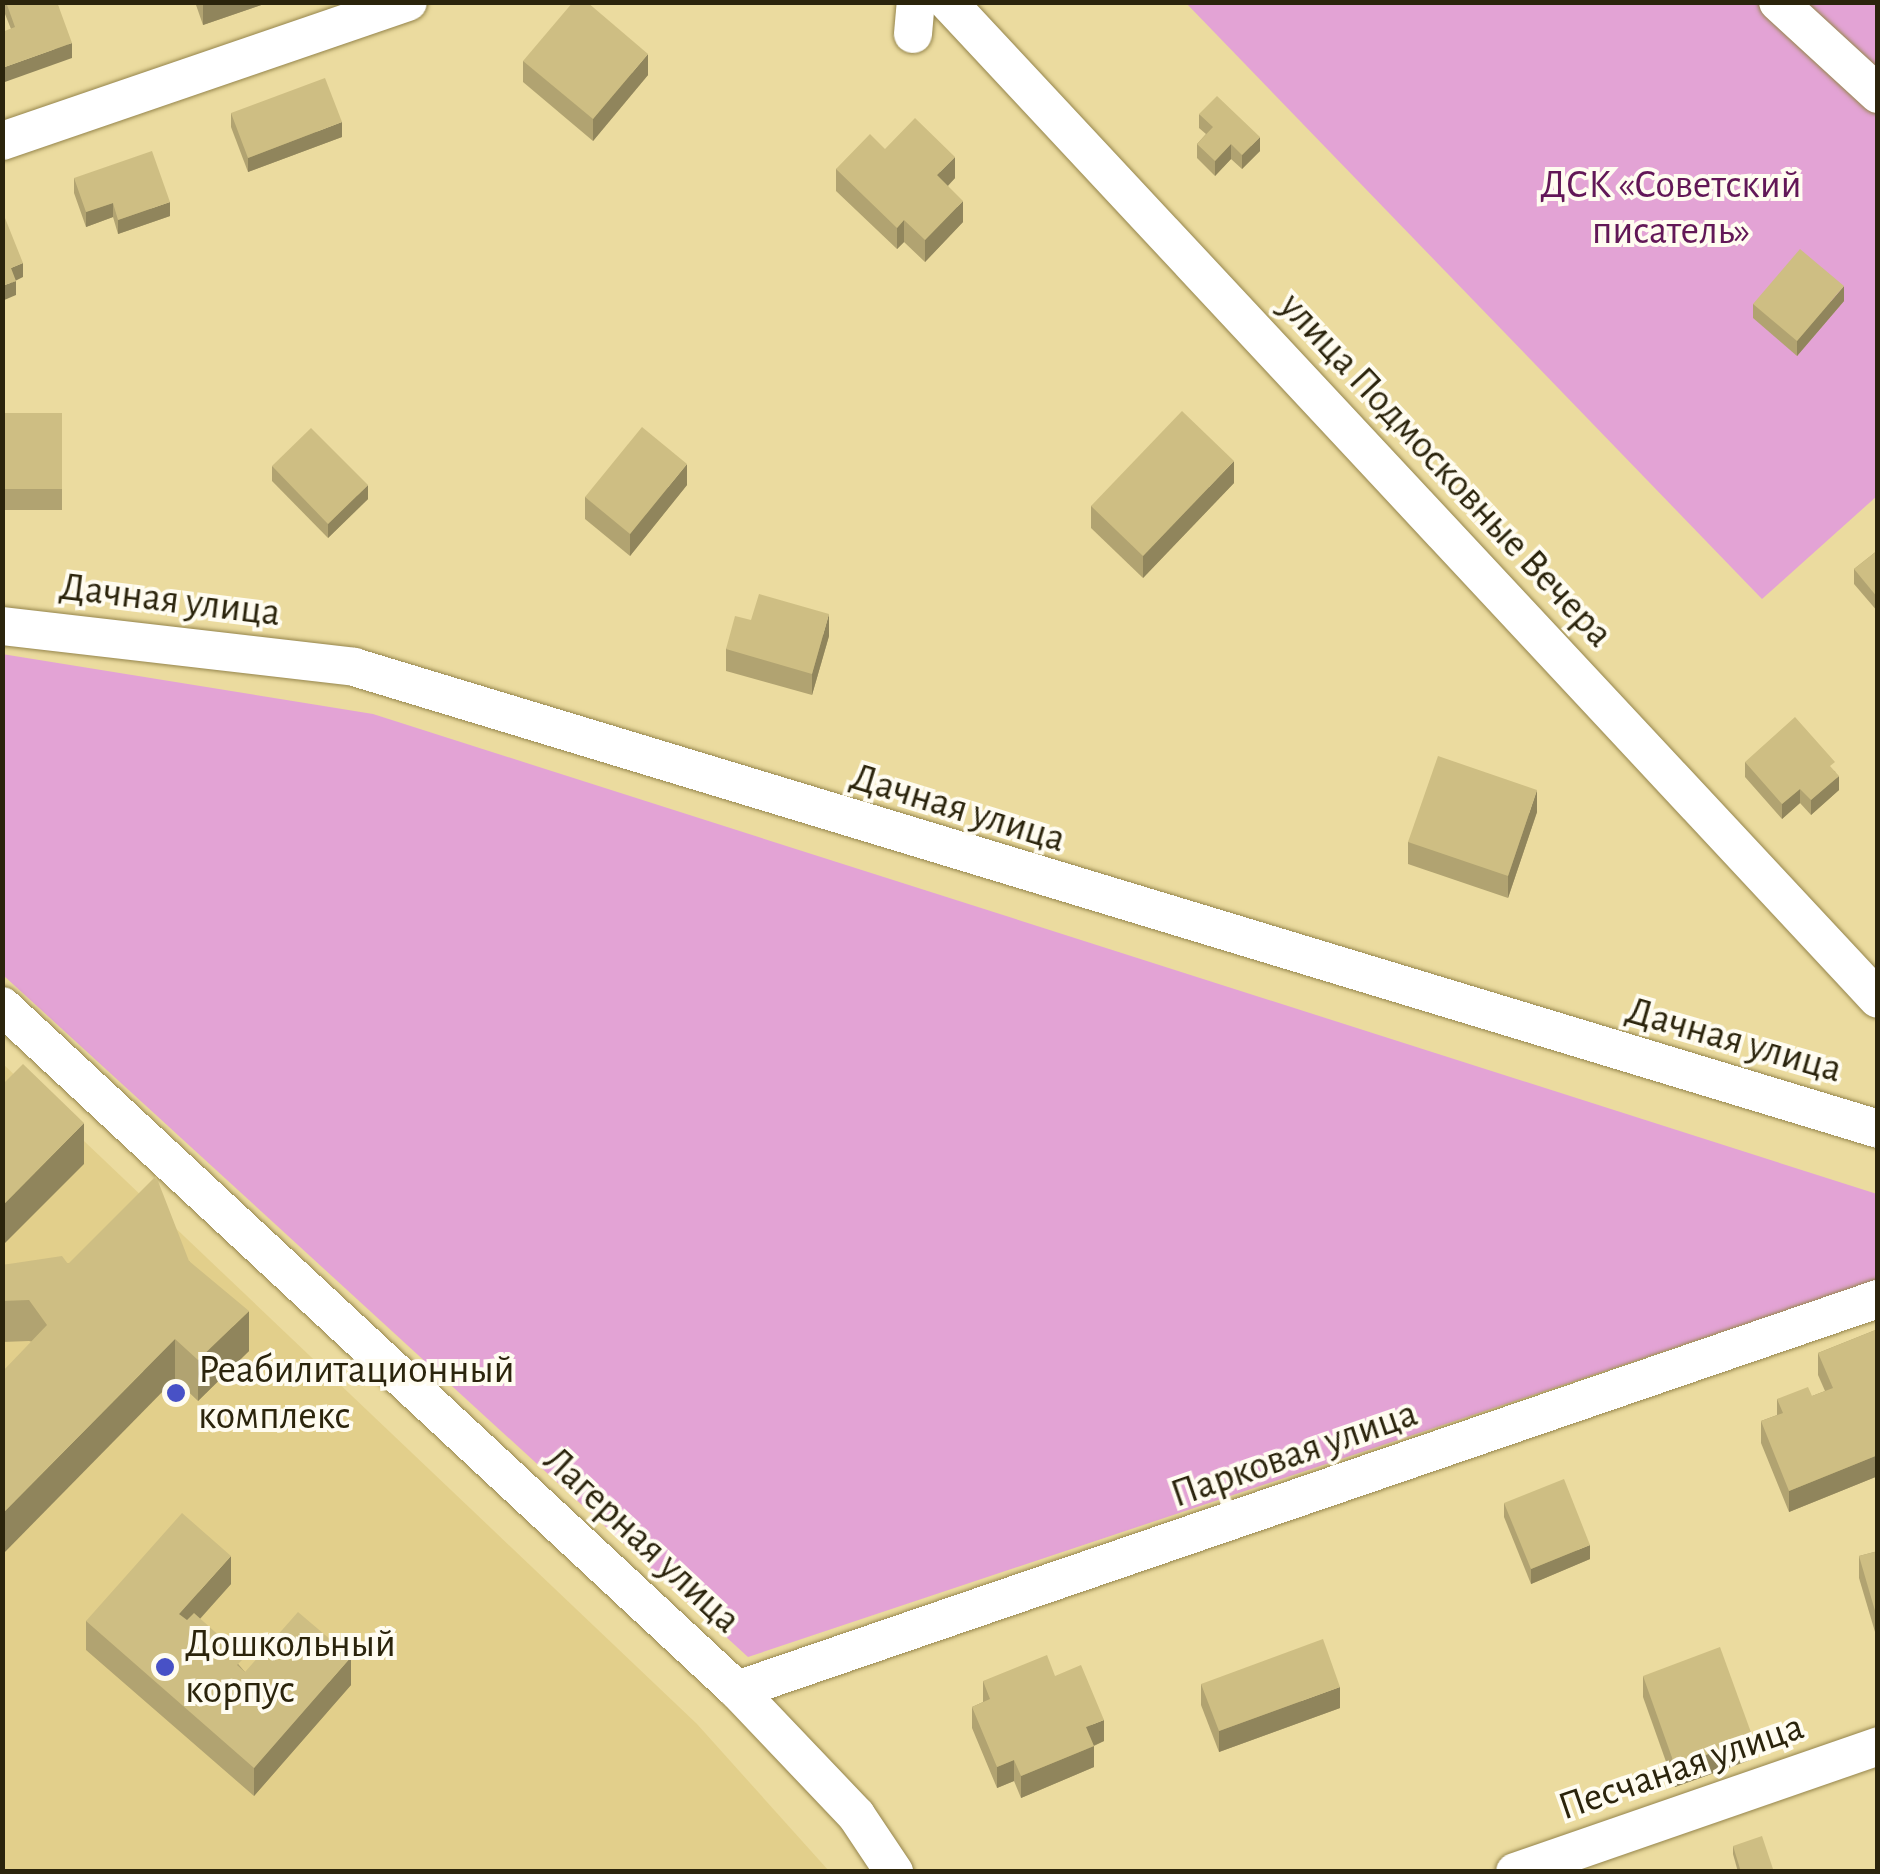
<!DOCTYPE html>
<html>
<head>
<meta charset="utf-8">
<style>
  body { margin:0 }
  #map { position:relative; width:1880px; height:1874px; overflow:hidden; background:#ebdb9f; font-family:"Alegreya Sans",sans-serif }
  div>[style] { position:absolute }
  .built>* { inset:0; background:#e2cf8b }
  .green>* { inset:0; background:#e3a3d5 }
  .roads { filter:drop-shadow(0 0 2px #95854c) drop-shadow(0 0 2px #95854c) }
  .street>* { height:38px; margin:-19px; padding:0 19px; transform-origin:19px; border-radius:19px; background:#fff }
  .wall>* { inset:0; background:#b1a371 }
  .shaded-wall>* { inset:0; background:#90855c }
  .building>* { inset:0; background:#cebe83 }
  .dots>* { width:28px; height:28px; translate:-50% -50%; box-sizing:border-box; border:5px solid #fffcf0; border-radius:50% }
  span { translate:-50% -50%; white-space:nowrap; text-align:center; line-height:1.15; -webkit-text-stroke:8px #fffcf0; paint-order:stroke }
  .park-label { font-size:40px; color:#621757 }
  .street-label { font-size:40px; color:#2b240c }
  .poi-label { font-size:40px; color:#2b240c }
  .left { translate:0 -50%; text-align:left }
  .frame { position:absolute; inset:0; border:5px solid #2b240c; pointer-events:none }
</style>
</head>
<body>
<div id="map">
  <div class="built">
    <div style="clip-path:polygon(2px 1063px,697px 1724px,829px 1871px,3px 1871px)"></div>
  </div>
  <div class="green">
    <div style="clip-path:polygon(1186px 3px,1877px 3px,1877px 496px,1762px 599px)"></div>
    <div style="clip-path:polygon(2px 654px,373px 714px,1877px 1194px,1877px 1280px,748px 1657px,3px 975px)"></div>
  </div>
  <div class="roads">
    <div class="street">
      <div style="left:948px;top:2px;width:1363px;rotate:46.99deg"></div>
      <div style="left:1778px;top:2px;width:136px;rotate:42.6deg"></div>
      <div style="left:913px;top:34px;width:32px;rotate:-85deg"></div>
      <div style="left:2px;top:141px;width:429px;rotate:-18.9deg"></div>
      <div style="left:2px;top:626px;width:354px;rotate:6.6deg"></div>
      <div style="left:354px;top:667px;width:1592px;rotate:16.86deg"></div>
      <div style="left:2px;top:1006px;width:1004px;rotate:42.94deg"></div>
      <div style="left:737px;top:1690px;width:173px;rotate:46.4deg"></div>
      <div style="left:856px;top:1815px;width:69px;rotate:56.3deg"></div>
      <div style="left:737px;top:1690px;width:1206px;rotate:-18.92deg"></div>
      <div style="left:1515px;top:1872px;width:384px;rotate:-19.1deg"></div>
    </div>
  </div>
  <div class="wall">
    <div style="clip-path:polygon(5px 2px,57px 2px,72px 58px,11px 29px,5px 14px)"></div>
    <div style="clip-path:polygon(195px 2px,270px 2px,203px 25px)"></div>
    <div style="clip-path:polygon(523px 61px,648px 75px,593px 141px,523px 82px)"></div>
    <div style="clip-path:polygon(231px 113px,342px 137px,248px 172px,231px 127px)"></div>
    <div style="clip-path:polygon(1199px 114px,1260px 151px,1242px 169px,1231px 159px,1215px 176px,1197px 158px,1197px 144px,1206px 134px,1199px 128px)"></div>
    <div style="clip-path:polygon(885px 149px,955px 178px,948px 186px,963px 222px,925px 262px,904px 242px,897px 249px,836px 191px,836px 169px)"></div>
    <div style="clip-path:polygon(74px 178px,170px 216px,118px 234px,113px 217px,86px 227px,74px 193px)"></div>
    <div style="clip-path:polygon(1844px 301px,1797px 356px,1753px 318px,1753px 304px)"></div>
    <div style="clip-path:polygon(2px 413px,62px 413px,62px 510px,2px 510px)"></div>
    <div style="clip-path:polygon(272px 466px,368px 499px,328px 538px,272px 481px)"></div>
    <div style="clip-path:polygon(1234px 483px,1143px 578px,1091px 528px,1091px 506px)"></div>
    <div style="clip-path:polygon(687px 485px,630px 556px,585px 519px,585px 497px)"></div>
    <div style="clip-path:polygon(1878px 550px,1878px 612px,1854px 584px,1854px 569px)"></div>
    <div style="clip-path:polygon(751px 620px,829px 636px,812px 695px,726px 671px,726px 649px)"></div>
    <div style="clip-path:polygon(1745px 762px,1835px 771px,1839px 790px,1811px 815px,1800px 803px,1782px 819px,1745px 777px)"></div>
    <div style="clip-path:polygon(1537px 812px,1508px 898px,1408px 864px,1408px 842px)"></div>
    <div style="clip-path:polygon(189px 1261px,249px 1351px,198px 1401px,175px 1379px,29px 1341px,2px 1342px,2px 1265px)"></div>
    <div style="clip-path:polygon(1878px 1329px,1878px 1476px,1789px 1512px,1761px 1443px,1761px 1421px,1777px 1415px,1777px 1399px,1812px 1396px,1825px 1391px,1818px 1375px,1818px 1353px)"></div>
    <div style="clip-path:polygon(1504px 1503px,1590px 1559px,1531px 1584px,1504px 1517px)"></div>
    <div style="clip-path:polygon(1878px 1551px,1878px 1642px,1859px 1578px,1859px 1556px)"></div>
    <div style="clip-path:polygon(231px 1584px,200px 1619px,245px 1672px,351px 1685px,254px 1796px,86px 1650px,86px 1621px)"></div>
    <div style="clip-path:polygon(1055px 1676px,1104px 1741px,1094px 1746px,1094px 1767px,1021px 1798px,1014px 1781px,997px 1788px,972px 1728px,972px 1707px,983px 1702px,983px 1681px)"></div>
    <div style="clip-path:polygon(1643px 1676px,1753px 1759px,1675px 1787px,1643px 1697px)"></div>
    <div style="clip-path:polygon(1201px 1684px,1340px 1708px,1219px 1752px,1201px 1705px)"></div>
    <div style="clip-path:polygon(1733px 1846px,1774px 1872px,1738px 1872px,1733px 1854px)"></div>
  </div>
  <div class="shaded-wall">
    <div style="clip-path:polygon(205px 2px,270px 2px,203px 25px,203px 3px)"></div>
    <div style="clip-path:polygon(72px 43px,72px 58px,2px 83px,2px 68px)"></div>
    <div style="clip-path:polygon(648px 54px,648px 75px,593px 141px,593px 119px)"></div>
    <div style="clip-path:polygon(342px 122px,342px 137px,248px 172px,248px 158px)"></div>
    <div style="clip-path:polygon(1260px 137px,1260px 151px,1242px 169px,1242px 155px)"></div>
    <div style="clip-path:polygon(1231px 144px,1231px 159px,1215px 176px,1215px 161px)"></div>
    <div style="clip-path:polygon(955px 157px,955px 178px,937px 197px,937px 175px)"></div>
    <div style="clip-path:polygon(963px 201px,963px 222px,925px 262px,925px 240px)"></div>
    <div style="clip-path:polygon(170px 202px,170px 216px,118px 234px,118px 220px)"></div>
    <div style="clip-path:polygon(113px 203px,113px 217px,86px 227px,86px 212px)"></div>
    <div style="clip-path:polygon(904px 220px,904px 242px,897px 249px,897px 228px)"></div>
    <div style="clip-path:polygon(23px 263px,23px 277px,11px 283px,11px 268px)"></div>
    <div style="clip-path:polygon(16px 281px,16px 295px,2px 301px,2px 286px)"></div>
    <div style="clip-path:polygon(1844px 286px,1844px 301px,1797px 356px,1797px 341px)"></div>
    <div style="clip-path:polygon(1234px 461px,1234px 483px,1143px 578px,1143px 556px)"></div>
    <div style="clip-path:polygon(687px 464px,687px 485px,630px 556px,630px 534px)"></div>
    <div style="clip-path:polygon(368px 485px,368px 499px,328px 538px,328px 524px)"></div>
    <div style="clip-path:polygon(829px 614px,829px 636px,812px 695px,812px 674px)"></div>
    <div style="clip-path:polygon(1839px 776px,1839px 790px,1811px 815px,1811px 800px)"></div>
    <div style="clip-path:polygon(1800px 789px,1800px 803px,1782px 819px,1782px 804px)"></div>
    <div style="clip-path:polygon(1537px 790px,1537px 812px,1508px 898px,1508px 876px)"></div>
    <div style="clip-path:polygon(84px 1123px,84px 1164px,2px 1246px,2px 1206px)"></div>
    <div style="clip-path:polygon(249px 1311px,249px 1351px,198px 1401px,198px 1360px)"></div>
    <div style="clip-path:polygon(175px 1339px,175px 1379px,2px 1555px,2px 1514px)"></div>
    <div style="clip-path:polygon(1878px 1455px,1878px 1476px,1789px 1512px,1789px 1491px)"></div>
    <div style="clip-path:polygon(1590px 1545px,1590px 1559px,1531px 1584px,1531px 1569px)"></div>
    <div style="clip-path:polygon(231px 1556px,231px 1584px,179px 1642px,179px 1614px)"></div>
    <div style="clip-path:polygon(351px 1657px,351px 1685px,254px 1796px,254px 1768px)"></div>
    <div style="clip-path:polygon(1340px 1687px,1340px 1708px,1219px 1752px,1219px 1731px)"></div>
    <div style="clip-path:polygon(1104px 1720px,1104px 1741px,1086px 1749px,1086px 1727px)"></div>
    <div style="clip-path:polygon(1753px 1738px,1753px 1759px,1675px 1787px,1675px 1766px)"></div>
    <div style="clip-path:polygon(1094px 1746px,1094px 1767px,1021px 1798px,1021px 1776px)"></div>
    <div style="clip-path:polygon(1014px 1760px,1014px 1781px,997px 1788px,997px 1767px)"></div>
  </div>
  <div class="building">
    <div style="clip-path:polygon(6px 2px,57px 2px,72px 43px,2px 68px,2px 32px,15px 27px)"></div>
    <div style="clip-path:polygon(573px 2px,587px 2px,648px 54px,593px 119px,523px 61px)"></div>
    <div style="clip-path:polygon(325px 78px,342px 122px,248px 158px,231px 113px)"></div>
    <div style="clip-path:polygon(1217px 96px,1260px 137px,1242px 155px,1231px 144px,1215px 161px,1197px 144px,1213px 127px,1199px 114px)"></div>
    <div style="clip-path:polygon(915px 118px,955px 157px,937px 175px,963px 201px,925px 240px,904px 220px,897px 228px,836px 169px,870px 134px,885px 149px)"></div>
    <div style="clip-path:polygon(152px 151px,170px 202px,118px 220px,113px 203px,86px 212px,74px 178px)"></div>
    <div style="clip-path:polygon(5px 218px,23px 263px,11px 268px,16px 281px,2px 286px,2px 220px)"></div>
    <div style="clip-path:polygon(1800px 249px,1844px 286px,1797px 341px,1753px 304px)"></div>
    <div style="clip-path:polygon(1182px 411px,1234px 461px,1143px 556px,1091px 506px)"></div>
    <div style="clip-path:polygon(2px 413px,62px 413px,62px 489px,2px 489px)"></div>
    <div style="clip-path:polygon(642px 427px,687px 464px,630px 534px,585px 497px)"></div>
    <div style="clip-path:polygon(311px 428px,368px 485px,328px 524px,272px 466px)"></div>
    <div style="clip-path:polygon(1878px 550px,1878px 598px,1854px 569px)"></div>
    <div style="clip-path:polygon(759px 594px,829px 614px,812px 674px,726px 649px,735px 616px,751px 620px)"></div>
    <div style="clip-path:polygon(1795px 717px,1835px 762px,1830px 766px,1839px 776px,1811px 800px,1800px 789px,1782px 804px,1745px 762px)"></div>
    <div style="clip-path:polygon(1438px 756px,1537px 790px,1508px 876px,1408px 842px)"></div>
    <div style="clip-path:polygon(23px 1064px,84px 1123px,2px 1206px,2px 1085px)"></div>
    <div style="clip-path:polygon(156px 1176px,189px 1261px,249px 1311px,198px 1360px,175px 1339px,2px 1514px,2px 1372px,47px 1325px,29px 1300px,2px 1301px,2px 1265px,62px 1256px,68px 1264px)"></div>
    <div style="clip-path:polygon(1878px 1329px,1878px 1455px,1789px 1491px,1761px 1421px,1783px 1413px,1777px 1399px,1808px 1387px,1812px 1396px,1833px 1388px,1818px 1353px)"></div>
    <div style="clip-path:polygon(1564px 1479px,1590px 1545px,1531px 1569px,1504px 1503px)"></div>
    <div style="clip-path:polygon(182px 1513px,231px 1556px,179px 1614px,187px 1620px,194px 1613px,244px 1658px,237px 1665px,245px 1672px,298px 1612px,351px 1657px,254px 1768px,86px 1621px)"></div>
    <div style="clip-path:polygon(1878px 1551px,1878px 1621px,1859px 1556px)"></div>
    <div style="clip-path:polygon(1323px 1639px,1340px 1687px,1219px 1731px,1201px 1684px)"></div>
    <div style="clip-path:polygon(1720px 1647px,1753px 1738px,1675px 1766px,1643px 1676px)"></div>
    <div style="clip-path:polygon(1047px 1655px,1055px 1676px,1081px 1665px,1104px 1720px,1086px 1727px,1094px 1746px,1021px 1776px,1014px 1760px,997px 1767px,972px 1707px,990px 1699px,983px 1681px)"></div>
    <div style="clip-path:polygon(1762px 1836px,1774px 1872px,1741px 1872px,1733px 1846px)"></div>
  </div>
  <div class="dots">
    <div style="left:176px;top:1393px;background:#4851c6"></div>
    <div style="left:165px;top:1667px;background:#4851c6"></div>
  </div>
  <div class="park-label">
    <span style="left:1671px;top:208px">ДСК «Советский<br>писатель»</span>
  </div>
  <div class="street-label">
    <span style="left:1446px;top:470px;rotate:47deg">улица Подмосковные Вечера</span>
    <span style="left:170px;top:600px;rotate:7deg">Дачная улица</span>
    <span style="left:958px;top:808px;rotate:17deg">Дачная улица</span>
    <span style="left:1734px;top:1040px;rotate:16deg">Дачная улица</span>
    <span style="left:1294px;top:1454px;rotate:-19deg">Парковая улица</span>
    <span style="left:642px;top:1540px;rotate:43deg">Лагерная улица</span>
    <span style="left:1681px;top:1767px;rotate:-19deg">Песчаная улица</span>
  </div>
  <div class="poi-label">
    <span class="left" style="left:198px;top:1393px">Реабилитационный<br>комплекс</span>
    <span class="left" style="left:185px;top:1667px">Дошкольный<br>корпус</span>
  </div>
  <div class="frame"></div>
</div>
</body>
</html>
